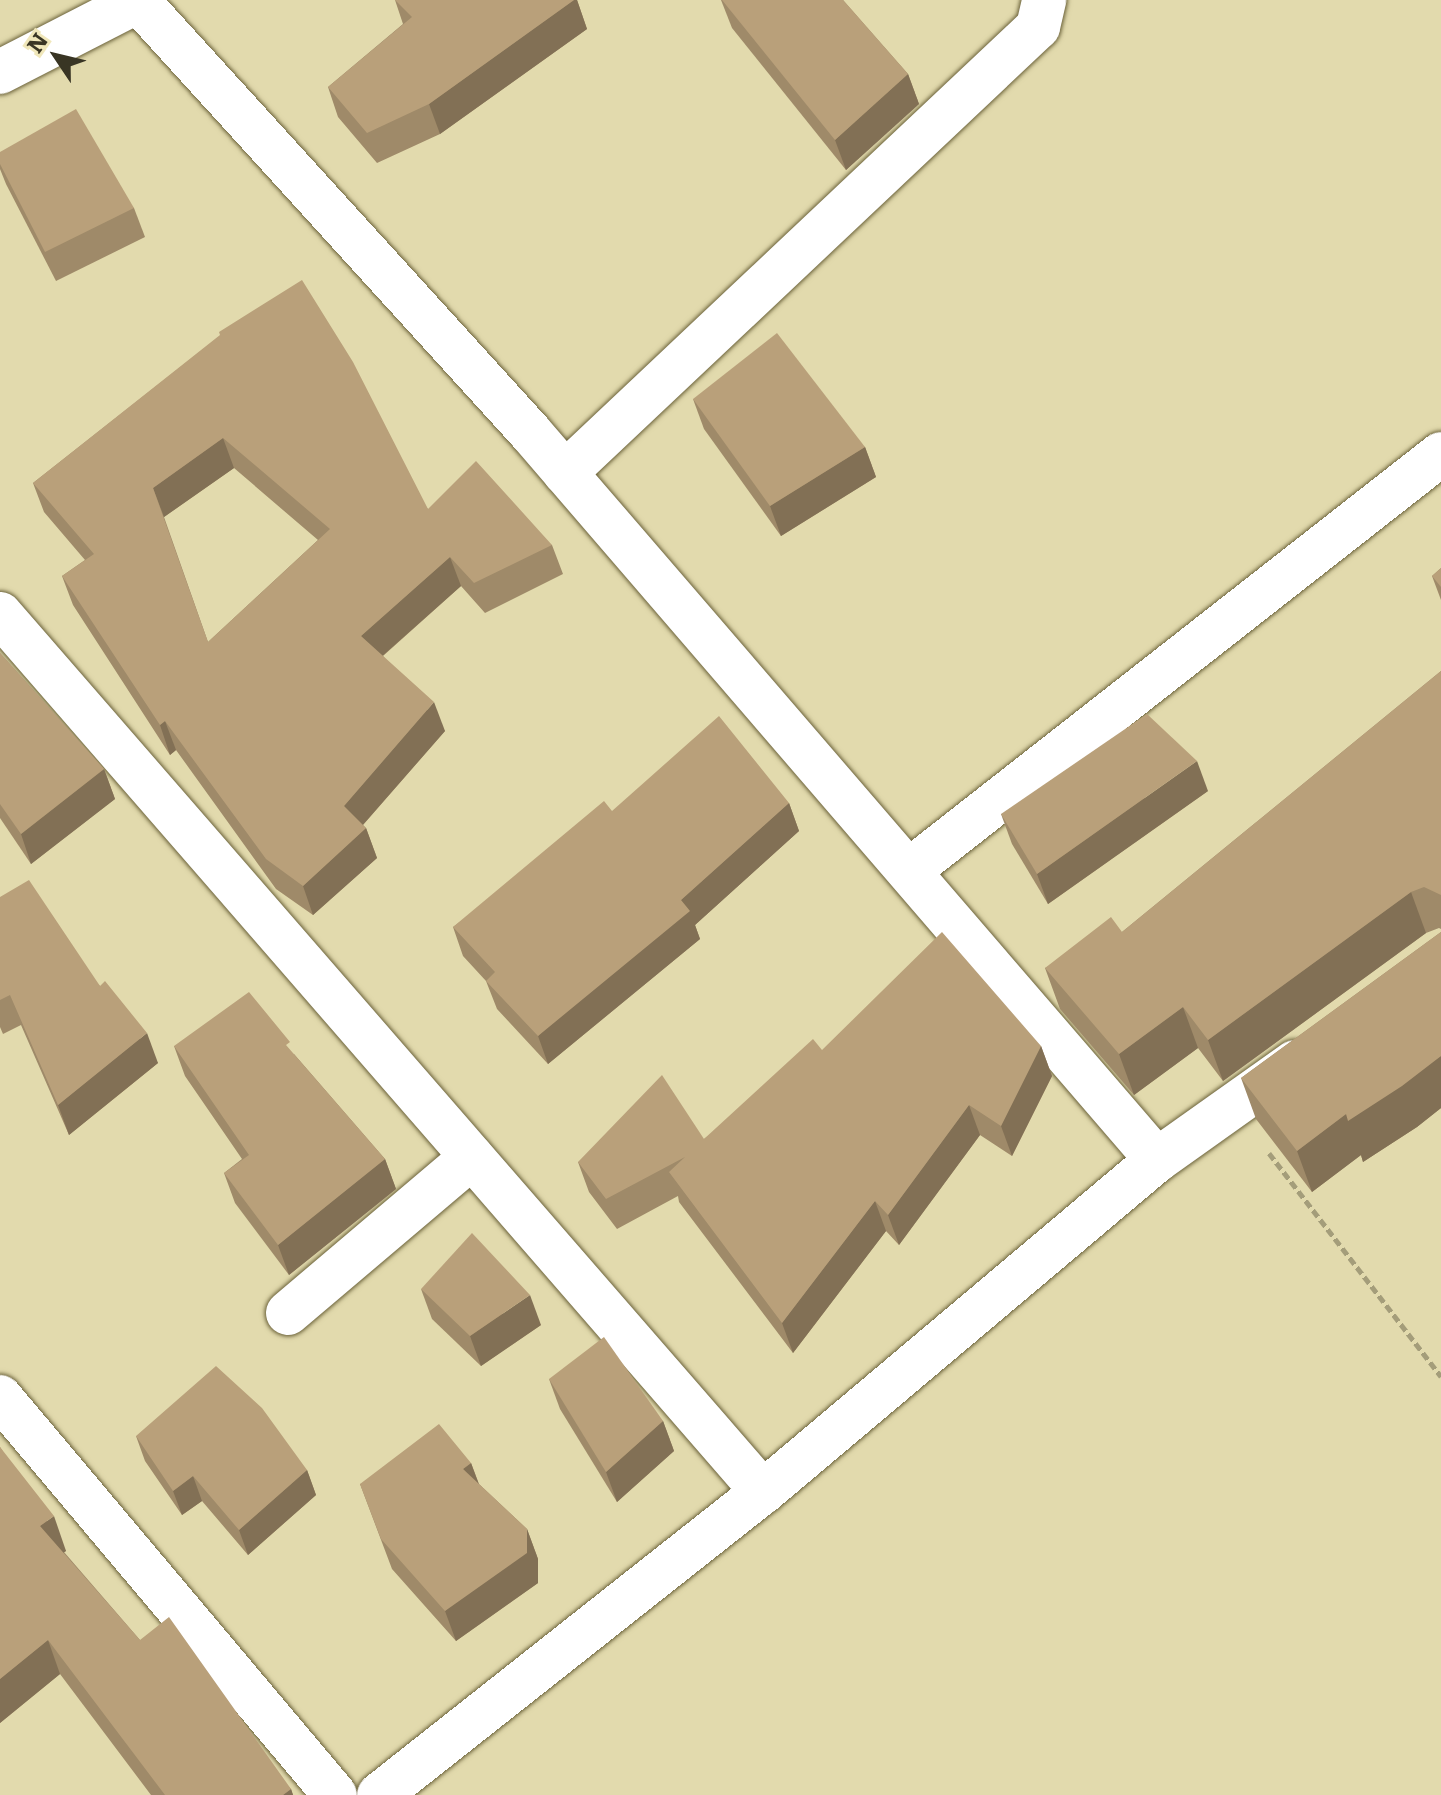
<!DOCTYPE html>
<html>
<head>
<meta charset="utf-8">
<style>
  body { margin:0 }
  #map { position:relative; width:1441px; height:1795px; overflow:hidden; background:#e2daad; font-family:Literata,serif }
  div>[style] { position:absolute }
  .path>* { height:5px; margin-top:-2.5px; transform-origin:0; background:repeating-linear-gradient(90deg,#a49d7a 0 8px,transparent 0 12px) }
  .roads { filter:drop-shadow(0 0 2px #6b623a) drop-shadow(0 0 2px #6b623a) }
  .minor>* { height:44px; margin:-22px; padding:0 22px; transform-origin:22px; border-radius:22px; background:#fff }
  .tertiary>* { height:44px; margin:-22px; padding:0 22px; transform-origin:22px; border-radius:22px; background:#fff }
  .wall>* { inset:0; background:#9f8a69 }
  .shaded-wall>* { inset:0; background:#827055 }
  .building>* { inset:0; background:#b9a07a }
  span { translate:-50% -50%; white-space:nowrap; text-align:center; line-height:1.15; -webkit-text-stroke:8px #f0e7ba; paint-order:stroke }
  .north { position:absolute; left:16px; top:16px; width:80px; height:80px; -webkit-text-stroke:6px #f0e7ba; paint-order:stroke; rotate:305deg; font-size:22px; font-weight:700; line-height:32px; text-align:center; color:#393524 }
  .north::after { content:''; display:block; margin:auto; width:28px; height:36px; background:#393524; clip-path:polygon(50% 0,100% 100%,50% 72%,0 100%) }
</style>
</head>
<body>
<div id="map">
  <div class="path">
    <div style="left:1269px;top:1153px;width:282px;rotate:52.4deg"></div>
  </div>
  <div class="roads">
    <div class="minor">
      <div style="left:138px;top:1px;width:583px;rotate:47.71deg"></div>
      <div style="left:530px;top:432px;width:961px;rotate:49.26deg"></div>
      <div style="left:565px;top:473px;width:650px;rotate:-43.32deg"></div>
      <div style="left:1038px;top:27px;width:28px;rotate:-77deg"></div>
      <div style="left:0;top:614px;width:1163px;rotate:49.01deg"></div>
      <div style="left:911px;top:869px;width:673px;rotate:-38.06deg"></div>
      <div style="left:288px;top:1313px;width:241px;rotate:-40.3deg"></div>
      <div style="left:0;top:1397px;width:520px;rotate:49.91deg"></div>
      <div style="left:379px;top:1795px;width:489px;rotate:-38.3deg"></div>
      <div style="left:763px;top:1492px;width:515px;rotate:-40.12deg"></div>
      <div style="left:1157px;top:1160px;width:169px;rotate:-35.4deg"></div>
    </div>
    <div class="tertiary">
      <div style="left:0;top:72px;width:157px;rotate:-27.2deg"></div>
    </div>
  </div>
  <div class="wall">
    <div style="clip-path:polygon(395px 0,577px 0,587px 29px,440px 134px,377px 163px,338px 117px,328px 87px,403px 24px)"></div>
    <div style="clip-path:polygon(721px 0,843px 0,908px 74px,919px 104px,846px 170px,732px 28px)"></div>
    <div style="clip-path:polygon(0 152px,134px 208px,145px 237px,56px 281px,6px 184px,0 169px)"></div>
    <div style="clip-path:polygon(evenodd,220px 336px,428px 509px,552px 545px,563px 574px,485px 613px,461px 586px,383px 656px,445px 731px,363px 825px,366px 828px,377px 858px,313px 915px,276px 889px,176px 750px,170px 755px,73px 605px,62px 576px,85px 560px,44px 512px,33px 483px,220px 336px,234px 468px,318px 540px,208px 642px,164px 517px,234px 468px)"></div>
    <div style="clip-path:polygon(693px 399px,865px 447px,876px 477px,781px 536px,704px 429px)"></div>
    <div style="clip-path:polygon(1441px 568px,1441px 600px,1432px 576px)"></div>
    <div style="clip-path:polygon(0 653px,104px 769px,115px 799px,31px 864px,0 818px)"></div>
    <div style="clip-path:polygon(1441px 671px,1441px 929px,1439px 928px,1426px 933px,1223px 1081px,1198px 1048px,1134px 1095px,1060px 1009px,1045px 968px,1122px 932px)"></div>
    <div style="clip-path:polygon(1208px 791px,1048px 904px,1012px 844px,1001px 814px)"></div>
    <div style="clip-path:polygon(789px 803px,799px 831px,695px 925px,700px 939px,548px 1064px,497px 1009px,486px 981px,463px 956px,453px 927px,612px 811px)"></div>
    <div style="clip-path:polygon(0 897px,100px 986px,158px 1063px,69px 1135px,21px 1025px,3px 1034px,0 1027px)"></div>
    <div style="clip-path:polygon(1441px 932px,1441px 1108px,1417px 1127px,1363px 1162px,1361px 1155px,1312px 1192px,1256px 1119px,1241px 1078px)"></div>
    <div style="clip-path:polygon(174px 1046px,294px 1054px,385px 1159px,396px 1189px,289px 1275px,235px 1203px,224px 1173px,242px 1159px,185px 1076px)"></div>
    <div style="clip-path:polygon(1041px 1046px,1052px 1076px,1012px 1156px,980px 1135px,899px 1245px,886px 1231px,793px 1353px,679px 1202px,678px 1196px,617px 1229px,589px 1192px,578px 1162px,704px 1139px,822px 1050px)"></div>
    <div style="clip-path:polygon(421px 1289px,541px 1325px,481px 1366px,432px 1319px)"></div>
    <div style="clip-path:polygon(549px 1379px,663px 1421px,674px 1451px,617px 1502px,560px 1409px)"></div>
    <div style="clip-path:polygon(136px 1436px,307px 1470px,316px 1495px,248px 1555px,202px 1501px,182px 1515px,145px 1461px)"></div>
    <div style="clip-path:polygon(0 1447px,66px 1551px,64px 1552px,140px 1640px,291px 1789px,293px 1795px,151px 1795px,60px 1674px,0 1723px)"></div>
    <div style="clip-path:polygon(471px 1463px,479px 1484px,527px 1529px,538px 1559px,538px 1583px,456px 1641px,392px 1569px,360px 1484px)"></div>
  </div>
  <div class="shaded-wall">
    <div style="clip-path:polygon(574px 0,577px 0,587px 29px,440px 134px,429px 104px)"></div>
    <div style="clip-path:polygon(908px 74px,919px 104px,846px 170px,835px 140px)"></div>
    <div style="clip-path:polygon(223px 438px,234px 468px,164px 517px,153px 488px)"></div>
    <div style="clip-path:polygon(865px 447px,876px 477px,781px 536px,770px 506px)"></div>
    <div style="clip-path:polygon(450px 557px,461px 586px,371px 666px,361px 636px)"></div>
    <div style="clip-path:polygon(434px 702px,445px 731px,354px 835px,344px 806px)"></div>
    <div style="clip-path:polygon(165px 721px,176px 750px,170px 755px,160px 725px)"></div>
    <div style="clip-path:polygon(1197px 761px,1208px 791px,1048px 904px,1037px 874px)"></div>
    <div style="clip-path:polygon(104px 769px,115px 799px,31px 864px,21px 834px)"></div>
    <div style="clip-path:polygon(789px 803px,799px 831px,695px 925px,700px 939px,548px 1064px,538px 1036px,681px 900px)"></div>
    <div style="clip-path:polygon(366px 828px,377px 858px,313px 915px,303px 886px)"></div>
    <div style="clip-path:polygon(1411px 892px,1426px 933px,1223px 1081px,1208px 1040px)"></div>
    <div style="clip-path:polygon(1183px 1007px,1198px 1048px,1134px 1095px,1119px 1054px)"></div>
    <div style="clip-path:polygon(147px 1033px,158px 1063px,69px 1135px,58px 1105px)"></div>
    <div style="clip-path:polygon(1041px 1046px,1052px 1076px,1012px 1156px,1001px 1126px)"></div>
    <div style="clip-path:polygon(1441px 1056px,1441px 1108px,1417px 1127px,1363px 1162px,1361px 1155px,1312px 1192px,1297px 1151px,1346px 1114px)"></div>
    <div style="clip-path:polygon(969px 1105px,980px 1135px,899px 1245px,888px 1215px)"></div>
    <div style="clip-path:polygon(385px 1159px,396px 1189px,289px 1275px,278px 1245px)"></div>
    <div style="clip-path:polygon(875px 1201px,886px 1231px,793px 1353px,782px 1323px)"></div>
    <div style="clip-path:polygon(530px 1295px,541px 1325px,481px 1366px,470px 1336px)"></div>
    <div style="clip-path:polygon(663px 1421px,674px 1451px,617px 1502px,606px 1472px)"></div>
    <div style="clip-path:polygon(471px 1463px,482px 1493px,463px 1469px)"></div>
    <div style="clip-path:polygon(307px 1470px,316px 1495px,248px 1555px,239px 1530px)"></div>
    <div style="clip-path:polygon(193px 1476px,202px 1501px,182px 1515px,173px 1491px)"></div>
    <div style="clip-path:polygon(54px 1516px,66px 1551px,53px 1560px,40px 1526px)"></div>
    <div style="clip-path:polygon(527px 1529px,538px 1559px,538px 1583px,456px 1641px,445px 1611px)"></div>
    <div style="clip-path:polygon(48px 1640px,60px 1674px,0 1723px,0 1679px)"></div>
    <div style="clip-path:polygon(291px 1789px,293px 1795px,283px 1795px)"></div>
  </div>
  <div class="building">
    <div style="clip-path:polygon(395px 0,574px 0,429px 104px,367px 133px,328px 87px,412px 17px)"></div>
    <div style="clip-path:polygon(722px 0,843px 0,908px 74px,835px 140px)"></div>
    <div style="clip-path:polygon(76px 109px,134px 208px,45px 252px,0 164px,0 152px)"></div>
    <div style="clip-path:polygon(evenodd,302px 280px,353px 362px,428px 509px,476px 461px,552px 545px,474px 583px,450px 557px,361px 636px,434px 702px,344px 806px,366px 828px,303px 886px,266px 859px,165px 721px,160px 725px,62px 576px,94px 554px,33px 483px,220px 335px,219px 332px,302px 280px,223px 438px,330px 529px,208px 642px,153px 488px,223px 438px)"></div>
    <div style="clip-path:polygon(777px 333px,865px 447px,770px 506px,693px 399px)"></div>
    <div style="clip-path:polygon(1441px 568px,1441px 587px,1432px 576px)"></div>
    <div style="clip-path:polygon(0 653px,104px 769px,21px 834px,0 804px)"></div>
    <div style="clip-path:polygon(1441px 671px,1441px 895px,1424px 887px,1411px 892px,1208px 1040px,1183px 1007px,1119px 1054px,1045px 968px,1111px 917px,1122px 932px)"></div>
    <div style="clip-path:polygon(1147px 714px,1197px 761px,1037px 874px,1001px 814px)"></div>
    <div style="clip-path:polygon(719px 716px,789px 803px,681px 900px,690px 911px,538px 1036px,486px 981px,495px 972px,453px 927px,604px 801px,612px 811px)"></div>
    <div style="clip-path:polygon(29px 880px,100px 986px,105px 981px,147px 1033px,58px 1105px,10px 995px,0 1000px,0 897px)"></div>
    <div style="clip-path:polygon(942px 932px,1041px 1046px,1001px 1126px,969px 1105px,888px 1215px,875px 1201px,782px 1323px,669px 1172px,685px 1157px,606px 1199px,578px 1162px,662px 1075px,704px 1139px,813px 1039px,822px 1050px)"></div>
    <div style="clip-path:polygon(1441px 932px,1441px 1056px,1402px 1086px,1348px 1121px,1346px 1114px,1297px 1151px,1241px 1078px)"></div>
    <div style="clip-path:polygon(249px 992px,290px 1042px,286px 1045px,385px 1159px,278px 1245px,224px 1173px,249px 1155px,174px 1046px)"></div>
    <div style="clip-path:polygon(472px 1233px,530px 1295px,470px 1336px,421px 1289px)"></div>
    <div style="clip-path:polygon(604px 1337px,663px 1421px,606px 1472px,549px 1379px)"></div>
    <div style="clip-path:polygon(216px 1366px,262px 1408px,307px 1470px,239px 1530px,193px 1476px,173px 1491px,136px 1436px)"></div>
    <div style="clip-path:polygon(439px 1424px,471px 1463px,463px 1469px,527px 1529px,527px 1553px,445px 1611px,381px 1539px,360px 1484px)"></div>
    <div style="clip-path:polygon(0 1447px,54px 1516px,40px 1526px,140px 1640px,169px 1617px,291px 1789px,283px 1795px,165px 1795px,48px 1640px,0 1679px)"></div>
  </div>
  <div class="north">N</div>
</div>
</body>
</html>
